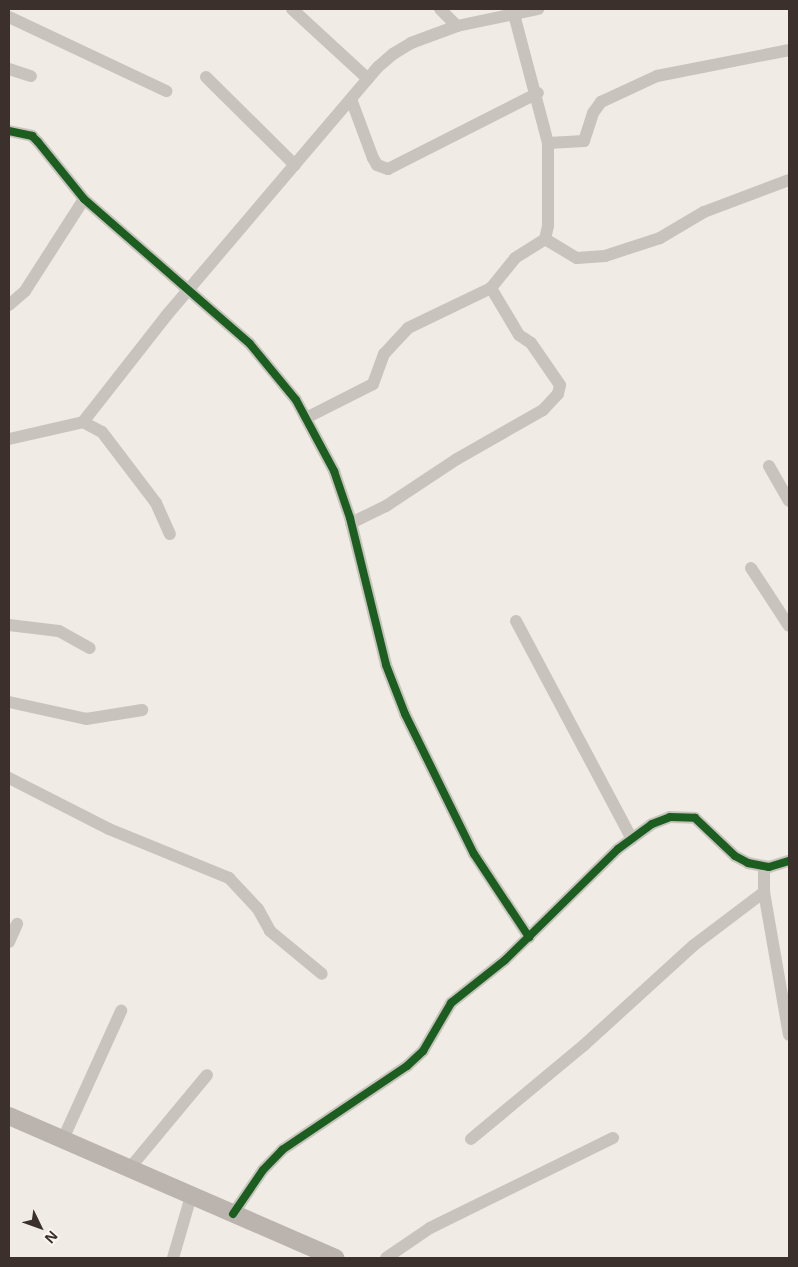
<!DOCTYPE html>
<style>
body{margin:0}
#map{position:relative;width:798px;height:1267px;overflow:hidden;background:#f0ebe5;font-family:"Noto Sans",sans-serif}
div>[style]{position:absolute}
.street>*{height:12px;margin:-6px;padding:0 6px;transform-origin:6px;border-radius:6px;background:#c9c3be}
.secondary>*{height:18px;margin:-9px;padding:0 9px;transform-origin:9px;border-radius:9px;background:#bab3ae}
.cycleway>*{height:8px;margin:-4px;padding:0 4px;transform-origin:4px;border-radius:4px;background:#1b5e20}
span{translate:-50% -50%;white-space:nowrap;text-align:center;line-height:1.15;-webkit-text-stroke:4.5px #fbf5ee;paint-order:stroke}
.frame{position:absolute;inset:0;border:10px solid #3b302b;pointer-events:none}
.north{position:absolute;left:15px;top:1202px;width:50px;height:50px;-webkit-text-stroke:4px #fbf5ee;paint-order:stroke;rotate:132deg;font-size:14px;font-weight:700;line-height:20px;text-align:center;color:#3b302b}
.north::after{content:'';display:block;margin:auto;width:18px;height:22px;background:#3b302b;clip-path:polygon(50% 0,100% 100%,50% 72%,0 100%)}
</style>
<div id="map">
<div class="street">
<i style="left:292px;top:9px;width:103px;rotate:42.6deg"></i>
<i style="left:440px;top:9px;width:24px;rotate:45deg"></i>
<i style="left:9px;top:17px;width:174px;rotate:25.2deg"></i>
<i style="left:9px;top:69px;width:23px;rotate:18deg"></i>
<i style="left:206px;top:77px;width:125px;rotate:44.7deg"></i>
<i style="left:351px;top:99px;width:63px;rotate:69.6deg"></i>
<i style="left:373px;top:158px;width:8px;rotate:60deg"></i>
<i style="left:377px;top:165px;width:12px;rotate:20deg"></i>
<i style="left:388px;top:169px;width:168px;rotate:-26.9deg"></i>
<i style="left:9px;top:131px;width:24px;rotate:12deg"></i>
<i style="left:32px;top:136px;width:8px;rotate:45deg"></i>
<i style="left:38px;top:142px;width:73px;rotate:51.1deg"></i>
<i style="left:84px;top:199px;width:220px;rotate:41.1deg"></i>
<i style="left:250px;top:344px;width:72px;rotate:50.6deg"></i>
<i style="left:296px;top:400px;width:81px;rotate:61.8deg"></i>
<i style="left:334px;top:471px;width:50px;rotate:71.2deg"></i>
<i style="left:350px;top:518px;width:151px;rotate:76.2deg"></i>
<i style="left:386px;top:665px;width:53px;rotate:68.8deg"></i>
<i style="left:405px;top:714px;width:156px;rotate:63.8deg"></i>
<i style="left:474px;top:854px;width:100px;rotate:56.5deg"></i>
<i style="left:548px;top:143px;width:36px;rotate:-3deg"></i>
<i style="left:584px;top:141px;width:29px;rotate:-72deg"></i>
<i style="left:593px;top:113px;width:14px;rotate:-54deg"></i>
<i style="left:601px;top:102px;width:62px;rotate:-24.9deg"></i>
<i style="left:657px;top:76px;width:135px;rotate:-11.1deg"></i>
<i style="left:545px;top:239px;width:37px;rotate:31deg"></i>
<i style="left:577px;top:258px;width:28px;rotate:-4deg"></i>
<i style="left:605px;top:256px;width:58px;rotate:-18.1deg"></i>
<i style="left:660px;top:238px;width:51px;rotate:-30.6deg"></i>
<i style="left:704px;top:212px;width:91px;rotate:-20.6deg"></i>
<i style="left:9px;top:305px;width:21px;rotate:-41deg"></i>
<i style="left:25px;top:291px;width:109px;rotate:-57.3deg"></i>
<i style="left:306px;top:418px;width:75px;rotate:-26.9deg"></i>
<i style="left:373px;top:384px;width:32px;rotate:-70deg"></i>
<i style="left:384px;top:354px;width:35px;rotate:-47deg"></i>
<i style="left:408px;top:328px;width:92px;rotate:-25.7deg"></i>
<i style="left:491px;top:288px;width:38px;rotate:-51deg"></i>
<i style="left:515px;top:258px;width:36px;rotate:-32deg"></i>
<i style="left:545px;top:239px;width:13px;rotate:-77deg"></i>
<i style="left:548px;top:226px;width:83px;rotate:-90deg"></i>
<i style="left:548px;top:143px;width:133px;rotate:-104.8deg"></i>
<i style="left:83px;top:422px;width:21px;rotate:28deg"></i>
<i style="left:102px;top:432px;width:89px;rotate:52.7deg"></i>
<i style="left:156px;top:503px;width:34px;rotate:66deg"></i>
<i style="left:9px;top:439px;width:76px;rotate:-12.9deg"></i>
<i style="left:83px;top:422px;width:135px;rotate:-51.9deg"></i>
<i style="left:166px;top:316px;width:327px;rotate:-49.6deg"></i>
<i style="left:378px;top:67px;width:20px;rotate:-41deg"></i>
<i style="left:393px;top:54px;width:21px;rotate:-31deg"></i>
<i style="left:411px;top:43px;width:49px;rotate:-20.3deg"></i>
<i style="left:457px;top:26px;width:83px;rotate:-11.9deg"></i>
<i style="left:769px;top:466px;width:40px;rotate:60.3deg"></i>
<i style="left:351px;top:523px;width:39px;rotate:-26deg"></i>
<i style="left:386px;top:506px;width:85px;rotate:-33.5deg"></i>
<i style="left:457px;top:459px;width:99px;rotate:-29.7deg"></i>
<i style="left:543px;top:410px;width:22px;rotate:-47deg"></i>
<i style="left:558px;top:394px;width:9px;rotate:-77deg"></i>
<i style="left:560px;top:385px;width:51px;rotate:-124.6deg"></i>
<i style="left:531px;top:343px;width:14px;rotate:-146deg"></i>
<i style="left:519px;top:335px;width:55px;rotate:-120.8deg"></i>
<i style="left:751px;top:568px;width:69px;rotate:56.8deg"></i>
<i style="left:516px;top:621px;width:247px;rotate:62deg"></i>
<i style="left:9px;top:625px;width:50px;rotate:6.8deg"></i>
<i style="left:59px;top:631px;width:35px;rotate:29deg"></i>
<i style="left:9px;top:702px;width:79px;rotate:12.4deg"></i>
<i style="left:86px;top:719px;width:57px;rotate:-9.1deg"></i>
<i style="left:9px;top:778px;width:112px;rotate:27deg"></i>
<i style="left:109px;top:829px;width:130px;rotate:22.2deg"></i>
<i style="left:229px;top:878px;width:42px;rotate:46.9deg"></i>
<i style="left:258px;top:909px;width:25px;rotate:61deg"></i>
<i style="left:270px;top:931px;width:67px;rotate:39.6deg"></i>
<i style="left:764px;top:867px;width:25px;rotate:90deg"></i>
<i style="left:764px;top:892px;width:145px;rotate:80.1deg"></i>
<i style="left:9px;top:942px;width:20px;rotate:-66deg"></i>
<i style="left:63px;top:1139px;width:141px;rotate:-65.6deg"></i>
<i style="left:471px;top:1139px;width:146px;rotate:-39.7deg"></i>
<i style="left:583px;top:1046px;width:150px;rotate:-42.3deg"></i>
<i style="left:694px;top:945px;width:88px;rotate:-37.1deg"></i>
<i style="left:129px;top:1169px;width:122px;rotate:-50.3deg"></i>
<i style="left:233px;top:1214px;width:53px;rotate:-55.7deg"></i>
<i style="left:263px;top:1170px;width:28px;rotate:-46deg"></i>
<i style="left:282px;top:1150px;width:151px;rotate:-33.9deg"></i>
<i style="left:407px;top:1066px;width:22px;rotate:-43deg"></i>
<i style="left:423px;top:1051px;width:56px;rotate:-59.7deg"></i>
<i style="left:451px;top:1003px;width:69px;rotate:-38.5deg"></i>
<i style="left:505px;top:960px;width:158px;rotate:-44.5deg"></i>
<i style="left:618px;top:849px;width:42px;rotate:-36.3deg"></i>
<i style="left:652px;top:824px;width:19px;rotate:-21deg"></i>
<i style="left:670px;top:817px;width:25px;rotate:2deg"></i>
<i style="left:695px;top:818px;width:55px;rotate:43.5deg"></i>
<i style="left:735px;top:856px;width:15px;rotate:28deg"></i>
<i style="left:748px;top:863px;width:21px;rotate:11deg"></i>
<i style="left:769px;top:867px;width:21px;rotate:-17deg"></i>
<i style="left:173px;top:1258px;width:65px;rotate:-73.8deg"></i>
<i style="left:386px;top:1258px;width:53px;rotate:-34.3deg"></i>
<i style="left:430px;top:1228px;width:204px;rotate:-26.2deg"></i>
</div>
<div class="secondary">
<i style="left:9px;top:1116px;width:356px;rotate:23.5deg"></i>
</div>
<div class="cycleway">
<i style="left:9px;top:131px;width:24px;rotate:12deg"></i>
<i style="left:32px;top:136px;width:8px;rotate:45deg"></i>
<i style="left:38px;top:142px;width:73px;rotate:51.1deg"></i>
<i style="left:84px;top:199px;width:220px;rotate:41.1deg"></i>
<i style="left:250px;top:344px;width:72px;rotate:50.6deg"></i>
<i style="left:296px;top:400px;width:81px;rotate:61.8deg"></i>
<i style="left:334px;top:471px;width:50px;rotate:71.2deg"></i>
<i style="left:350px;top:518px;width:151px;rotate:76.2deg"></i>
<i style="left:386px;top:665px;width:53px;rotate:68.8deg"></i>
<i style="left:405px;top:714px;width:156px;rotate:63.8deg"></i>
<i style="left:474px;top:854px;width:100px;rotate:56.5deg"></i>
<i style="left:233px;top:1214px;width:53px;rotate:-55.7deg"></i>
<i style="left:263px;top:1170px;width:28px;rotate:-46deg"></i>
<i style="left:282px;top:1150px;width:151px;rotate:-33.9deg"></i>
<i style="left:407px;top:1066px;width:22px;rotate:-43deg"></i>
<i style="left:423px;top:1051px;width:56px;rotate:-59.7deg"></i>
<i style="left:451px;top:1003px;width:69px;rotate:-38.5deg"></i>
<i style="left:505px;top:960px;width:158px;rotate:-44.5deg"></i>
<i style="left:618px;top:849px;width:42px;rotate:-36.3deg"></i>
<i style="left:652px;top:824px;width:19px;rotate:-21deg"></i>
<i style="left:670px;top:817px;width:25px;rotate:2deg"></i>
<i style="left:695px;top:818px;width:55px;rotate:43.5deg"></i>
<i style="left:735px;top:856px;width:15px;rotate:28deg"></i>
<i style="left:748px;top:863px;width:21px;rotate:11deg"></i>
<i style="left:769px;top:867px;width:21px;rotate:-17deg"></i>
</div>
<div class="frame"></div>
<div class="north">N</div>
</div>
